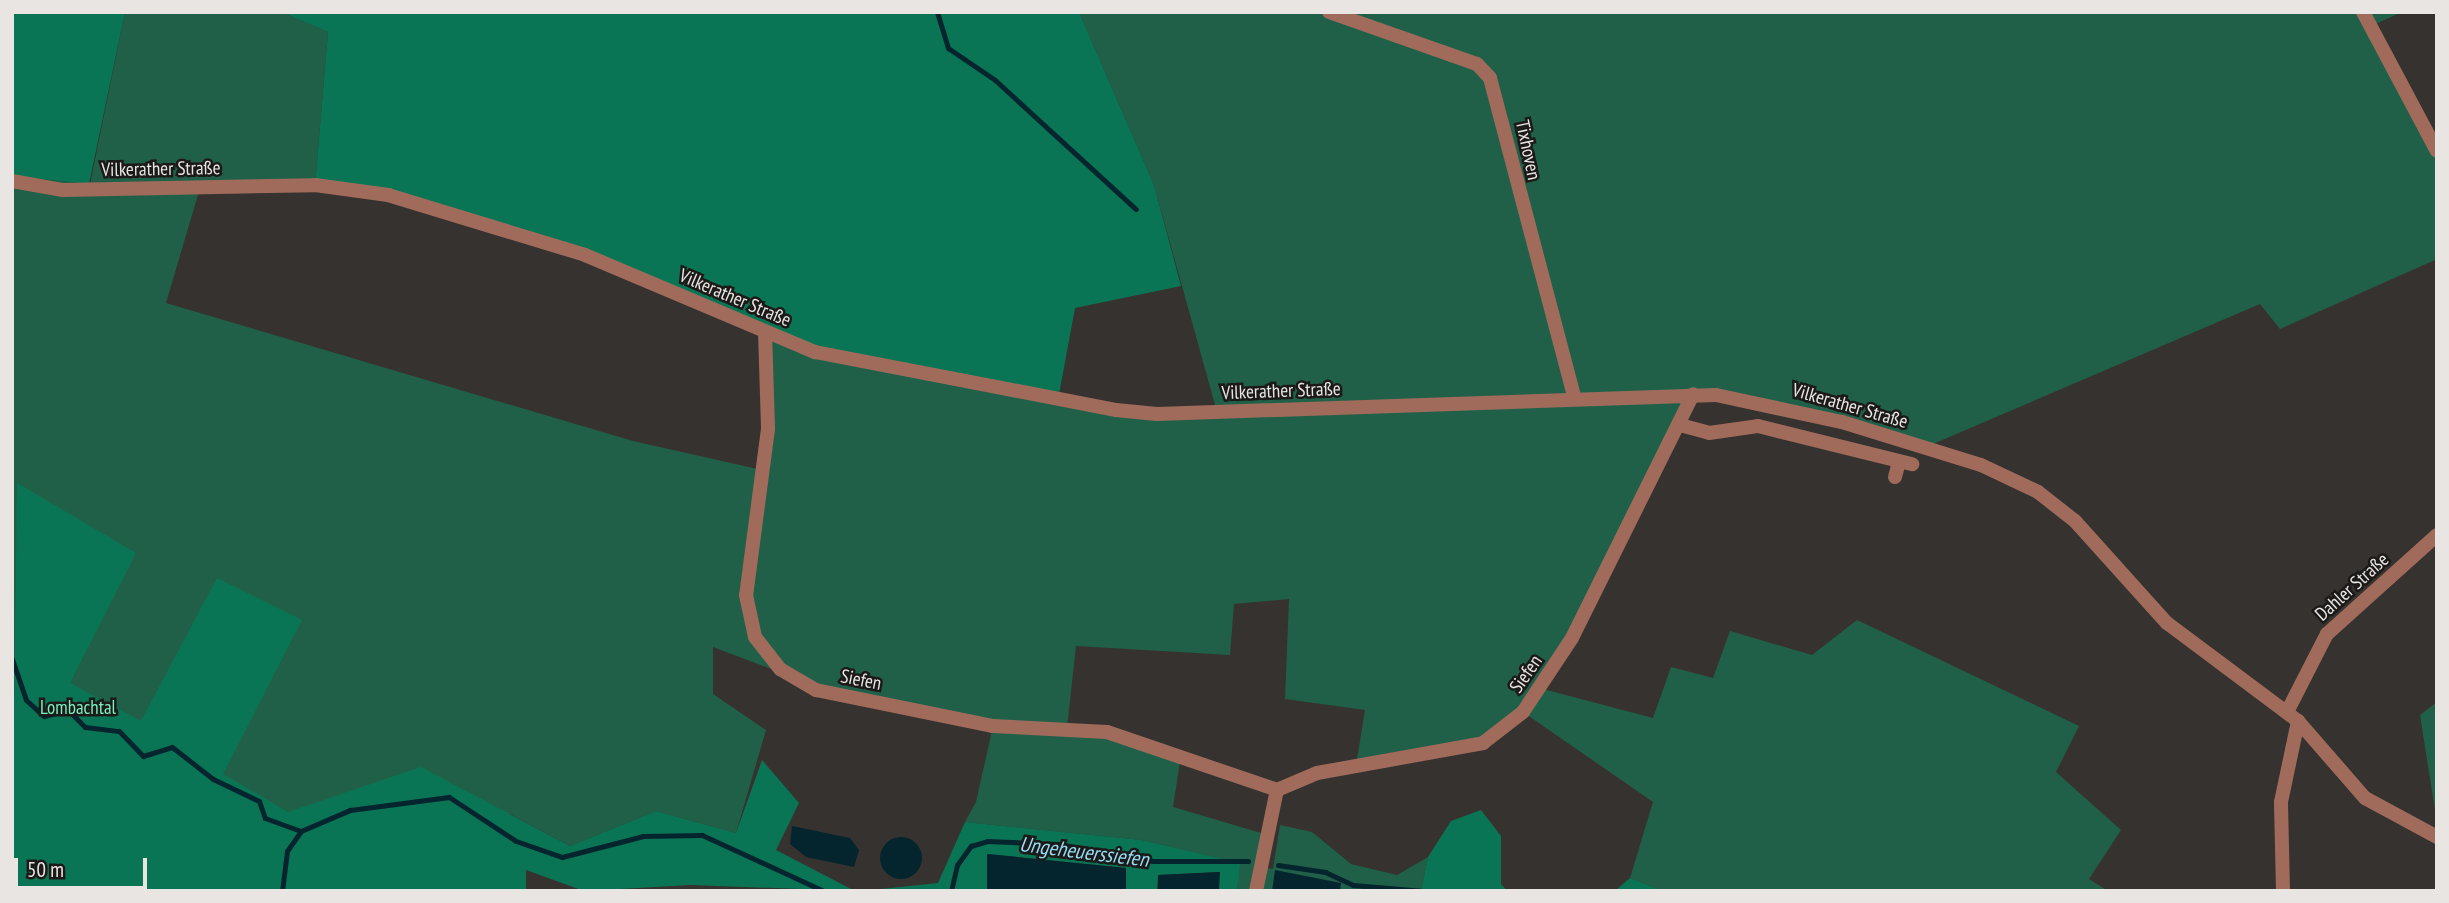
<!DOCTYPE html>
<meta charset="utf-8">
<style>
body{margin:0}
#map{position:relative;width:2449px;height:903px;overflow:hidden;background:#36322f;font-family:"PT Sans Narrow",sans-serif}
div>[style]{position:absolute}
.green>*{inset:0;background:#216048}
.forest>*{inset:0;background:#0a7554}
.water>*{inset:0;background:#04252e}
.round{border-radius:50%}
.stream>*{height:5px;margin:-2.5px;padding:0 2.5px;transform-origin:2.5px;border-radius:2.5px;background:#04252e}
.minor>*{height:14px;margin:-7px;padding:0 7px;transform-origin:7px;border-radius:7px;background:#a16b5c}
.tertiary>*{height:14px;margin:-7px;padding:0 7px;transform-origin:7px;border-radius:7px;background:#a16b5c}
span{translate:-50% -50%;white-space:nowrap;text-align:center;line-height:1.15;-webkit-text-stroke:5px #1c1a19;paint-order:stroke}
.street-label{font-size:19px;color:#e8e5e3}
.park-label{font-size:19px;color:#77f2c0}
.water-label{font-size:21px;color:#94ddf5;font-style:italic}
.frame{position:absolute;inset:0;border:14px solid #e8e5e3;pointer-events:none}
.scale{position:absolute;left:14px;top:858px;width:133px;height:32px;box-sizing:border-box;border:4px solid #e8e5e3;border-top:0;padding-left:9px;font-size:21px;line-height:24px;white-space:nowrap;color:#e8e5e3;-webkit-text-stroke:5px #1c1a19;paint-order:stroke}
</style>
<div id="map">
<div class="green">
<i style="clip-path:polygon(125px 12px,281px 12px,328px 32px,315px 185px,200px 188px,166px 303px,633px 441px,762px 470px,765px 332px,1058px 400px,1217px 412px,1154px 185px,1079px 12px,2402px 12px,2369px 27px,2437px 151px,2437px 259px,2280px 329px,2260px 304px,1926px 447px,1693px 394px,1543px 689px,1653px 718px,1671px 667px,1713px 678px,1730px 631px,1812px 655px,1857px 620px,2079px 726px,2056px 772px,2121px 830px,2089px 879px,2108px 891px,1663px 891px,1630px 878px,1653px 802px,1523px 712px,1498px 733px,1356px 766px,1365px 710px,1285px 699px,1289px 599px,1234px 604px,1230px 655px,1076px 646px,1067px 728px,1181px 755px,1173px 807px,1268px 835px,1262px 867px,1273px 869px,1280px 825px,1312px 832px,1351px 864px,1397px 875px,1428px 857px,1421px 891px,1237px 891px,1239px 863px,1142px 840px,965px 822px,976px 802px,993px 726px,846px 697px,713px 647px,713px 694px,766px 730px,736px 833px,656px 811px,570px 846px,510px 814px,391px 835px,12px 759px,12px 176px,90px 184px)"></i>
<i style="clip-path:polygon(2437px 702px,2437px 823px,2420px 715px)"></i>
</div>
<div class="forest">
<i style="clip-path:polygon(12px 12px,125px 12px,89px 184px,12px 176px)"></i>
<i style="clip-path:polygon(281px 12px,1079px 12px,1154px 185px,1181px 286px,1075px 308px,1058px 400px,852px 363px,585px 255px,446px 211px,315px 185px,328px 32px)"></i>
<i style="clip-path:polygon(17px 483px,136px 553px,70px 683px,141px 721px,217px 578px,302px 620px,223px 774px,288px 812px,421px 767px,570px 846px,656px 811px,736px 833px,762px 760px,799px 803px,776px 850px,855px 891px,691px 885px,584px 891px,526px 870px,526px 891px,12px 891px)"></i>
<i style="clip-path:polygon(1481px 810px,1501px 836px,1501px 884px,1507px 891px,1421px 891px,1428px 857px,1451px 821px)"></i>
<i style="clip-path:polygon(965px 822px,1142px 840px,1240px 863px,1237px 891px,1219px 891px,1219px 872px,1158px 875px,1157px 891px,1126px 891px,1126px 868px,987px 854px,987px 891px,862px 891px,938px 883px)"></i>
<i style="clip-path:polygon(1630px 878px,1663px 891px,1615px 891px)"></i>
</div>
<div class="water">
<i style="clip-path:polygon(792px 826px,850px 838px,859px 850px,854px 867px,806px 857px,790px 844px)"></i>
<i class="round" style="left:880px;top:837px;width:42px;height:42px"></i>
<i style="clip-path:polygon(987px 854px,1126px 868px,1126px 891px,987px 891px)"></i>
<i style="clip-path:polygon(1275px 870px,1341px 883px,1340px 891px,1272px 891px)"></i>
<i style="clip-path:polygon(1220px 872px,1219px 891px,1158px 891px,1158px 875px)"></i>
</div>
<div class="stream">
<i style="left:937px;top:12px;width:38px;rotate:73deg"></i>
<i style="left:948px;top:48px;width:57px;rotate:34.2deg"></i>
<i style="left:995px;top:80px;width:191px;rotate:42.5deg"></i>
<i style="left:12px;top:659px;width:43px;rotate:71.1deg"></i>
<i style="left:26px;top:700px;width:24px;rotate:42deg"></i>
<i style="left:44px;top:716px;width:25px;rotate:-14deg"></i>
<i style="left:68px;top:710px;width:24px;rotate:45deg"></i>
<i style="left:85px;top:727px;width:34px;rotate:7deg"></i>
<i style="left:119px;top:731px;width:35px;rotate:46deg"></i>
<i style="left:143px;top:756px;width:30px;rotate:-17deg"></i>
<i style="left:172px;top:747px;width:52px;rotate:38deg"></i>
<i style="left:213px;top:779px;width:51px;rotate:25.6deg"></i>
<i style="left:259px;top:801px;width:18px;rotate:71deg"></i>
<i style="left:265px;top:818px;width:38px;rotate:20deg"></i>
<i style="left:301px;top:831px;width:24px;rotate:125deg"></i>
<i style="left:287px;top:851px;width:40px;rotate:97.1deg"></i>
<i style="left:301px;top:831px;width:53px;rotate:-23.2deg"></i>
<i style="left:350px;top:810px;width:100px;rotate:-7.5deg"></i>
<i style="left:449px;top:797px;width:80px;rotate:33.3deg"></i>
<i style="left:516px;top:841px;width:49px;rotate:19.2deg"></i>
<i style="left:562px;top:857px;width:84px;rotate:-14.5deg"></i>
<i style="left:643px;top:836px;width:59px;rotate:-1deg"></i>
<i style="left:702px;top:835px;width:134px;rotate:24.7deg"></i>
<i style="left:1278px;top:865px;width:48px;rotate:8.5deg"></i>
<i style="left:1325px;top:872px;width:31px;rotate:25deg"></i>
<i style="left:1353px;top:885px;width:71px;rotate:4.8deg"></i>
<i style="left:951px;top:891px;width:27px;rotate:-77deg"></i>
<i style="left:957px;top:865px;width:24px;rotate:-54deg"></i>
<i style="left:971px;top:846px;width:17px;rotate:-17deg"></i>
<i style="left:987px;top:841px;width:71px;rotate:2.4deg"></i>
<i style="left:1058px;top:844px;width:97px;rotate:10.1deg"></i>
<i style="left:1153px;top:861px;width:95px"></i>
</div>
<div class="minor">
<i style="left:1329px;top:12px;width:157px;rotate:19.4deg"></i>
<i style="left:1477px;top:64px;width:19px;rotate:47deg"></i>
<i style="left:1490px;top:78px;width:332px;rotate:75.2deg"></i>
<i style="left:2363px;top:12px;width:157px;rotate:62deg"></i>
<i style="left:765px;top:332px;width:97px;rotate:88.2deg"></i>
<i style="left:768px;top:429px;width:167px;rotate:97.5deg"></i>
<i style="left:746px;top:595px;width:43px;rotate:77.9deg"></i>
<i style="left:755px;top:637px;width:41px;rotate:52deg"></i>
<i style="left:780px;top:669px;width:42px;rotate:30.3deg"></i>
<i style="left:816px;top:690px;width:181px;rotate:11.5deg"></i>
<i style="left:993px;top:726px;width:114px;rotate:3deg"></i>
<i style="left:1107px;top:732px;width:180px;rotate:18.8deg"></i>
<i style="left:1277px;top:790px;width:43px;rotate:-23deg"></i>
<i style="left:1317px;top:773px;width:169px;rotate:-10.2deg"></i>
<i style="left:1483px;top:743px;width:51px;rotate:-37.8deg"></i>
<i style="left:1523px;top:712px;width:89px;rotate:-56.5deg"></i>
<i style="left:1572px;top:638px;width:272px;rotate:-63.6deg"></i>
<i style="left:1680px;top:425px;width:30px;rotate:15deg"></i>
<i style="left:1709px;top:433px;width:49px;rotate:-8.1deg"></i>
<i style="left:1758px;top:426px;width:159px;rotate:13.9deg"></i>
<i style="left:1895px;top:477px;width:16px;rotate:-75deg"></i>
<i style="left:2287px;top:712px;width:88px;rotate:-62.9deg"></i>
<i style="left:2327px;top:634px;width:148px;rotate:-42deg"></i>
<i style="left:1256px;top:891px;width:103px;rotate:-78.3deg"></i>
<i style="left:2283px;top:891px;width:89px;rotate:-91.3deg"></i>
<i style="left:2281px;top:802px;width:83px;rotate:-78.1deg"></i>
</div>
<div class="tertiary">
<i style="left:12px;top:181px;width:52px;rotate:10deg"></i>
<i style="left:63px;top:190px;width:252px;rotate:-1.1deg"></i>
<i style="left:315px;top:185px;width:74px;rotate:7.8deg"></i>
<i style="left:388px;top:195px;width:206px;rotate:16.9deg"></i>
<i style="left:585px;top:255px;width:250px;rotate:22.9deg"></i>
<i style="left:815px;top:352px;width:307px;rotate:10.9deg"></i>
<i style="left:1116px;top:410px;width:41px;rotate:5.6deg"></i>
<i style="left:1157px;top:414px;width:559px;rotate:-1.95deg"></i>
<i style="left:1716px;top:395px;width:129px;rotate:12.1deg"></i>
<i style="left:1842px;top:422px;width:145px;rotate:17.2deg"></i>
<i style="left:1981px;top:465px;width:63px;rotate:25.3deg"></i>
<i style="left:2038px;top:492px;width:47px;rotate:38.1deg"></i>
<i style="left:2075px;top:521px;width:137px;rotate:48deg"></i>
<i style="left:2167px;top:623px;width:164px;rotate:36.8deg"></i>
<i style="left:2298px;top:721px;width:102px;rotate:49deg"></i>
<i style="left:2365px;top:798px;width:82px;rotate:28.4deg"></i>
</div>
<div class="street-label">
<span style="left:1528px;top:150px;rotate:78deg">Tixhoven</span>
<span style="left:161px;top:169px;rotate:-1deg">Vilkerather Straße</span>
<span style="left:735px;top:298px;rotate:23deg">Vilkerather Straße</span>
<span style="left:1281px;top:391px;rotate:-2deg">Vilkerather Straße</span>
<span style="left:1850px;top:406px;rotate:16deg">Vilkerather Straße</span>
<span style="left:2352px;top:587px;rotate:-42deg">Dahler Straße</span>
<span style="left:1526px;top:674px;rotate:-55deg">Siefen</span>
<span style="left:861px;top:680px;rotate:11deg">Siefen</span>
</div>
<div class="park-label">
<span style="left:78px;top:708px">Lombachtal</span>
</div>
<div class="water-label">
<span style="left:1084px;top:852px;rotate:7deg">Ungeheuerssiefen</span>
</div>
<div class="frame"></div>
<div class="scale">50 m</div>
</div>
